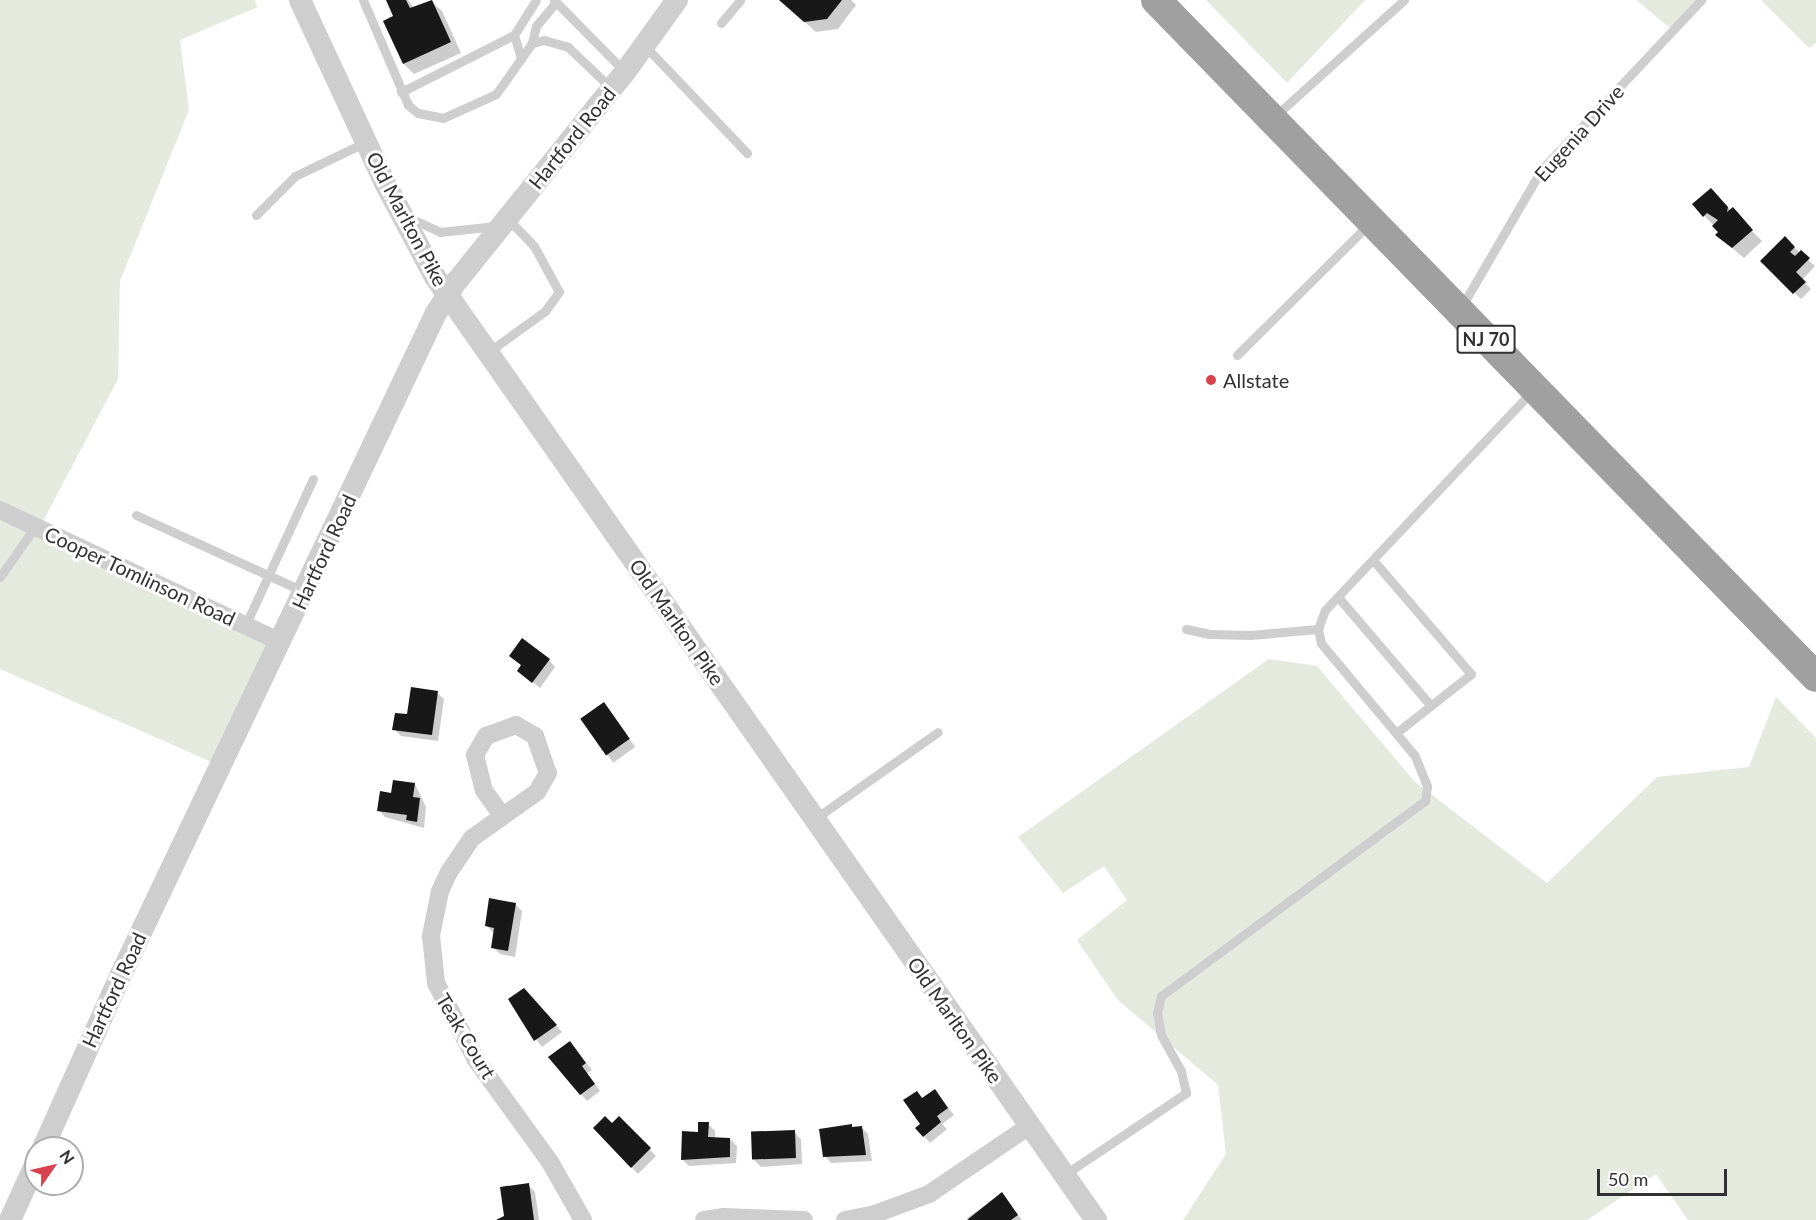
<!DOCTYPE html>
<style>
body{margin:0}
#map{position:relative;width:1816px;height:1220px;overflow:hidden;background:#fff;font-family:Lato,sans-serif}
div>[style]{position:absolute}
.green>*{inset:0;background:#e4eade}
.shadow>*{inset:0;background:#0003;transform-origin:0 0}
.building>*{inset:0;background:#181818;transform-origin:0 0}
.service>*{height:9px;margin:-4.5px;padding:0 4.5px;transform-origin:4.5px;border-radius:4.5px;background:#cecece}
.minor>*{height:18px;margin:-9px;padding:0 9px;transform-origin:9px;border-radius:9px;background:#cecece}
.tertiary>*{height:22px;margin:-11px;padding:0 11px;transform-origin:11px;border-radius:11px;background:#cecece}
.trunk>*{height:30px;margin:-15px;padding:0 15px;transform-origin:15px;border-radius:15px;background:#a0a0a0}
.dots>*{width:16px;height:16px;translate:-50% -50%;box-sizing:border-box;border:3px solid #fff;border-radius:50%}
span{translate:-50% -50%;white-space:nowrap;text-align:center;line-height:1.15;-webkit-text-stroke:6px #fff;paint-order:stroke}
.shield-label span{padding:2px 4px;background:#fff;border:2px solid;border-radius:4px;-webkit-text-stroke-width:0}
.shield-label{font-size:18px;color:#313131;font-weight:700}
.street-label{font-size:20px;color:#313131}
.poi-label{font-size:20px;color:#313131}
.left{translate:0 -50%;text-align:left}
.north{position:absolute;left:24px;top:1136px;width:60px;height:60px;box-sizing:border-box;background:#fff;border:2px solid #adadad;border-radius:50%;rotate:56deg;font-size:16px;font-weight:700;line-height:24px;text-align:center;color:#313131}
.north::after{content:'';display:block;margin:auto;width:21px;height:27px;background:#d8434f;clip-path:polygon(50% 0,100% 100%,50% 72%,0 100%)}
.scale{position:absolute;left:1597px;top:1169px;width:130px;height:27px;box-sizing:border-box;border:3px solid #313131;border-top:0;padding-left:8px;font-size:18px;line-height:21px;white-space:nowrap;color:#313131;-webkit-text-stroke:4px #fff;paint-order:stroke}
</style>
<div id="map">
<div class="green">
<i style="clip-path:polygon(0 0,254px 0,258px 7px,180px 40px,189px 110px,120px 281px,118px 379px,41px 525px,271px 647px,214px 763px,0 669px)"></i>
<i style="clip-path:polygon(1206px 0,1365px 0,1287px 83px)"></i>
<i style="clip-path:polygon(1636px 0,1708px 0,1675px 32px)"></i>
<i style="clip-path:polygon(1761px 0,1816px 0,1816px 43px,1809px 48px)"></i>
<i style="clip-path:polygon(1269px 659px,1317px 666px,1415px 782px,1547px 883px,1657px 777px,1749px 767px,1776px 697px,1816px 738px,1816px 1220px,1688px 1220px,1656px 1174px,1587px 1220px,1183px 1220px,1226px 1154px,1218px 1085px,1117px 999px,1077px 940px,1127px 900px,1104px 866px,1063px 893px,1018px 837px)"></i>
</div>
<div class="shadow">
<i style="clip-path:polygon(391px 0,408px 0,414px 8px,431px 1px,442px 11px,461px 53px,414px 74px,404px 64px)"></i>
<i style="clip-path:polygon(780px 0,851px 0,856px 5px,838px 29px,816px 32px)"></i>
<i style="clip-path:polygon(1721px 200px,1762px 241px,1744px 258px,1717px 235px,1720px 232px,1694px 205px)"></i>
<i style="clip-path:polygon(1785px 239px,1815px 266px,1802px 280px,1811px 289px,1801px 299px,1762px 261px)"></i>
<i style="clip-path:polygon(511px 656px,549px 660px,555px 667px,540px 688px,526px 677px,522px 666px)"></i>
<i style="clip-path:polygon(437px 693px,444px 699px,438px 741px,401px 736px,394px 729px)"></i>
<i style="left:604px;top:704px;width:53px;height:27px;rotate:54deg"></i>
<i style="clip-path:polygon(415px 784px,426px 807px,424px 828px,385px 817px,379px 810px,392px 795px)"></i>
<i style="clip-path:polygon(515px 904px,522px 911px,515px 957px,500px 954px,493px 947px,493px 933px,487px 926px)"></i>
<i style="clip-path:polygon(530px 997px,562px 1032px,542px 1047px,520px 1019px)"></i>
<i style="clip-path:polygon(570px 1043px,592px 1070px,587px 1073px,600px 1091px,587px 1101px,581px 1094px)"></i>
<i style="clip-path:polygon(935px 1091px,954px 1115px,942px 1124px,947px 1129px,930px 1143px,924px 1136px,917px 1092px,923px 1099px)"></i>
<i style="clip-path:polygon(619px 1118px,656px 1156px,638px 1174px,595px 1128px,612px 1125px)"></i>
<i style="clip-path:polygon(708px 1124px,715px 1131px,715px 1139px,730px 1139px,737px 1146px,736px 1163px,689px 1166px,682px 1159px)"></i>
<i style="clip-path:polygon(861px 1127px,868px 1134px,872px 1161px,831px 1163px,825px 1156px)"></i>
<i style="clip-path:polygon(794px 1132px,801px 1139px,802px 1164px,761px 1167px,754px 1160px)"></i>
<i style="clip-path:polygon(528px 1185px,535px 1192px,539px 1220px,497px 1220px,506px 1217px)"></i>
<i style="clip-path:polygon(1001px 1194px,1022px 1220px,969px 1220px,967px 1218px)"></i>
</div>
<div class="building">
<i style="clip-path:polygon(386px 0,406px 0,410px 8px,432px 0,451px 42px,403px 64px,383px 21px,393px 16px)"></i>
<i style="clip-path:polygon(779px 0,842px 0,827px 19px,804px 22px)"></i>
<i style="clip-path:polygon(1711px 188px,1728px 207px,1727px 212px,1733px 207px,1753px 230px,1732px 248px,1715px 235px,1718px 232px,1712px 226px,1718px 220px,1707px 213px,1703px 217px,1692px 204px)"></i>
<i style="clip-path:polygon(1785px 236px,1795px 247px,1790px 252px,1795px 256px,1801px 250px,1810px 258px,1796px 272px,1806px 282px,1793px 294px,1760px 261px)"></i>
<i style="clip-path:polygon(522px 638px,550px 659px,532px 683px,517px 671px,521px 665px,509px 656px)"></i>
<i style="clip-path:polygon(411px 687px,438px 691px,432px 735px,392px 730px,395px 713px,407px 714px)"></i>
<i style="left:604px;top:702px;width:45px;height:29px;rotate:55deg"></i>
<i style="clip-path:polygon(393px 780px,415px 783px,413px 797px,420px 798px,417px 822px,406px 820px,407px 815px,377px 811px,380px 791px,391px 793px)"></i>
<i style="clip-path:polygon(489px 898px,516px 903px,508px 951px,491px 948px,494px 928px,485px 926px)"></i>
<i style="clip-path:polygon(524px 988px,557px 1025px,534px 1041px,508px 999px)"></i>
<i style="clip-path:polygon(570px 1041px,586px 1063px,582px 1066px,595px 1084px,580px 1095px,548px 1057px)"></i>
<i style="clip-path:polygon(935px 1089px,948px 1108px,937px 1116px,941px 1122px,923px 1137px,915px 1128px,920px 1124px,903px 1100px,917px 1091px,922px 1098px)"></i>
<i style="clip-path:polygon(605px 1116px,612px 1123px,619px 1116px,651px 1148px,631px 1168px,593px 1128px)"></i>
<i style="clip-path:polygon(698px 1122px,709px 1122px,708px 1137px,730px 1138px,730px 1157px,681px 1160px,682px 1131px,698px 1132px)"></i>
<i style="clip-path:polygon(852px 1124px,852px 1127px,862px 1126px,866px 1155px,823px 1157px,819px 1129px)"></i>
<i style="left:795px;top:1130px;width:28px;height:44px;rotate:88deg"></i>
<i style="clip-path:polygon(529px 1183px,534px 1220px,496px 1220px,504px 1216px,500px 1187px)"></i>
<i style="clip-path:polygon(1002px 1192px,1018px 1215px,1011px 1220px,967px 1220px)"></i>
</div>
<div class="service">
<i style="left:363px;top:0;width:114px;rotate:66.8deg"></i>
<i style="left:408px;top:105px;width:13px;rotate:39deg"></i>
<i style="left:418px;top:113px;width:25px;rotate:11deg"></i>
<i style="left:443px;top:118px;width:58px;rotate:-24.4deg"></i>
<i style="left:496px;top:94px;width:62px;rotate:-54.8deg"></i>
<i style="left:532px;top:43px;width:17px;rotate:-77deg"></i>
<i style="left:536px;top:26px;width:31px;rotate:-50deg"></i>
<i style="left:554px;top:0;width:101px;rotate:45.4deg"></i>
<i style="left:721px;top:23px;width:30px;rotate:-50deg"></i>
<i style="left:514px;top:35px;width:24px;rotate:73deg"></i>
<i style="left:532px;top:43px;width:12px;rotate:-14deg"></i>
<i style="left:544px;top:40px;width:25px;rotate:16deg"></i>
<i style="left:568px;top:47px;width:59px;rotate:43.6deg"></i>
<i style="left:645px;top:46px;width:148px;rotate:46.4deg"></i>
<i style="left:401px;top:92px;width:127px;rotate:-26.8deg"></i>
<i style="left:514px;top:35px;width:41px;rotate:-57.8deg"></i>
<i style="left:1274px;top:117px;width:175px;rotate:-42deg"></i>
<i style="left:256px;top:215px;width:55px;rotate:-45deg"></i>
<i style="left:295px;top:176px;width:79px;rotate:-25.6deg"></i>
<i style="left:408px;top:217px;width:35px;rotate:25deg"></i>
<i style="left:440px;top:232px;width:56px;rotate:-6.1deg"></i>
<i style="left:1462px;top:306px;width:157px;rotate:-59.8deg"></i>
<i style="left:1541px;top:170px;width:233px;rotate:-46.7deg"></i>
<i style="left:487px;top:353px;width:72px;rotate:-35.9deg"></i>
<i style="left:545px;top:311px;width:24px;rotate:-54deg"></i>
<i style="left:559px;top:292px;width:52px;rotate:-118.5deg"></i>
<i style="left:534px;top:246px;width:39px;rotate:-134deg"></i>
<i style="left:1237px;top:355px;width:187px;rotate:-44.8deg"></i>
<i style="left:136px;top:515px;width:183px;rotate:24.5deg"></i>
<i style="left:1373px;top:560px;width:150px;rotate:49.3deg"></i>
<i style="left:1471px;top:674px;width:95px;rotate:141.8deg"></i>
<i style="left:0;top:577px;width:61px;rotate:-55deg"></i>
<i style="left:1338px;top:597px;width:143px;rotate:49.5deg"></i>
<i style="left:245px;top:626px;width:162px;rotate:-65.2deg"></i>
<i style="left:1186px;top:629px;width:24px;rotate:12deg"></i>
<i style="left:1209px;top:634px;width:41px;rotate:1.4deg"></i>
<i style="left:1250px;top:635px;width:68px;rotate:-5deg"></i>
<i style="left:816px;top:818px;width:149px;rotate:-35.2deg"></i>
<i style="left:1064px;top:1175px;width:147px;rotate:-33.9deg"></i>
<i style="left:1186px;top:1093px;width:23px;rotate:-103deg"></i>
<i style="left:1181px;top:1071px;width:41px;rotate:-119.1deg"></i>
<i style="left:1161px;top:1035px;width:22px;rotate:-100deg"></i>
<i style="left:1157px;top:1013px;width:17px;rotate:-77deg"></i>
<i style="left:1161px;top:996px;width:328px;rotate:-36.5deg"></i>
<i style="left:1425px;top:801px;width:15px;rotate:-82deg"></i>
<i style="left:1427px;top:786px;width:32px;rotate:-112deg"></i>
<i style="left:1415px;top:756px;width:147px;rotate:-129.8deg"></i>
<i style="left:1321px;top:643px;width:14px;rotate:-102deg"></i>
<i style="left:1318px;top:629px;width:20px;rotate:-70deg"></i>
<i style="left:1325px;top:610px;width:303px;rotate:-46.6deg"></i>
</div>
<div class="minor">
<i style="left:0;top:510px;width:310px;rotate:25.2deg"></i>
<i style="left:501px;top:814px;width:29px;rotate:-126deg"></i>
<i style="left:484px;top:791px;width:37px;rotate:-104deg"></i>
<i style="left:475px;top:755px;width:22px;rotate:-60deg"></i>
<i style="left:486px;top:736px;width:32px;rotate:-20deg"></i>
<i style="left:516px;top:725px;width:22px;rotate:30deg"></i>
<i style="left:535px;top:736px;width:39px;rotate:71deg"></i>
<i style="left:548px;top:773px;width:22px;rotate:120deg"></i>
<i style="left:537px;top:792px;width:80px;rotate:144.7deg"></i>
<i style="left:472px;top:838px;width:41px;rotate:124.1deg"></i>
<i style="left:449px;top:872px;width:21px;rotate:115deg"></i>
<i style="left:440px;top:891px;width:46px;rotate:101.3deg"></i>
<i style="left:431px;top:936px;width:47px;rotate:83.9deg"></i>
<i style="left:436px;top:983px;width:87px;rotate:62.5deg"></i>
<i style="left:476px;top:1060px;width:126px;rotate:54deg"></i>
<i style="left:550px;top:1162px;width:67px;rotate:60.4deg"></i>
<i style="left:704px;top:1220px;width:19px;rotate:-9deg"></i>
<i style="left:723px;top:1217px;width:81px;rotate:2.1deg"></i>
<i style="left:845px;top:1220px;width:31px;rotate:-11deg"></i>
<i style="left:875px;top:1214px;width:58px;rotate:-20.3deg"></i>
<i style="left:929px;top:1194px;width:121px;rotate:-34.2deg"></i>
</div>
<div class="tertiary">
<i style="left:300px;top:0;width:202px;rotate:65.1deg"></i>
<i style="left:385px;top:183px;width:106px;rotate:62deg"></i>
<i style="left:435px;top:277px;width:1152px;rotate:54.97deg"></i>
<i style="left:43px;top:1148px;width:197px;rotate:-65.8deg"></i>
<i style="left:124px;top:968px;width:726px;rotate:-64.53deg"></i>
<i style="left:436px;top:313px;width:38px;rotate:-57deg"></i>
<i style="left:457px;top:281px;width:268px;rotate:-51.2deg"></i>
<i style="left:625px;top:72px;width:89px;rotate:-54.2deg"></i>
<i style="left:10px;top:1220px;width:63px;rotate:-65.5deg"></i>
</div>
<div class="trunk">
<i style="left:1156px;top:0;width:945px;rotate:45.73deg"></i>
</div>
<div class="dots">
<i style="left:1211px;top:380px;background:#d8434f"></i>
</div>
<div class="shield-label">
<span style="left:1486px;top:339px">NJ 70</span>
</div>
<div class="street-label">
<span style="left:1579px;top:133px;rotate:-48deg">Eugenia Drive</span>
<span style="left:572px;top:138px;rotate:-51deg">Hartford Road</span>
<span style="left:407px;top:219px;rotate:62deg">Old Marlton Pike</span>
<span style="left:324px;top:552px;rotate:-65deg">Hartford Road</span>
<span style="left:140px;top:576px;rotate:25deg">Cooper Tomlinson Road</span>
<span style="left:677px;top:622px;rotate:55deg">Old Marlton Pike</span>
<span style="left:114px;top:990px;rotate:-65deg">Hartford Road</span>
<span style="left:955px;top:1020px;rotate:55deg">Old Marlton Pike</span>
<span style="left:466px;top:1036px;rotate:59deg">Teak Court</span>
</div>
<div class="poi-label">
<span class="left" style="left:1223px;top:380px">Allstate</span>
</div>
<div class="north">N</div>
<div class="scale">50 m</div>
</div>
